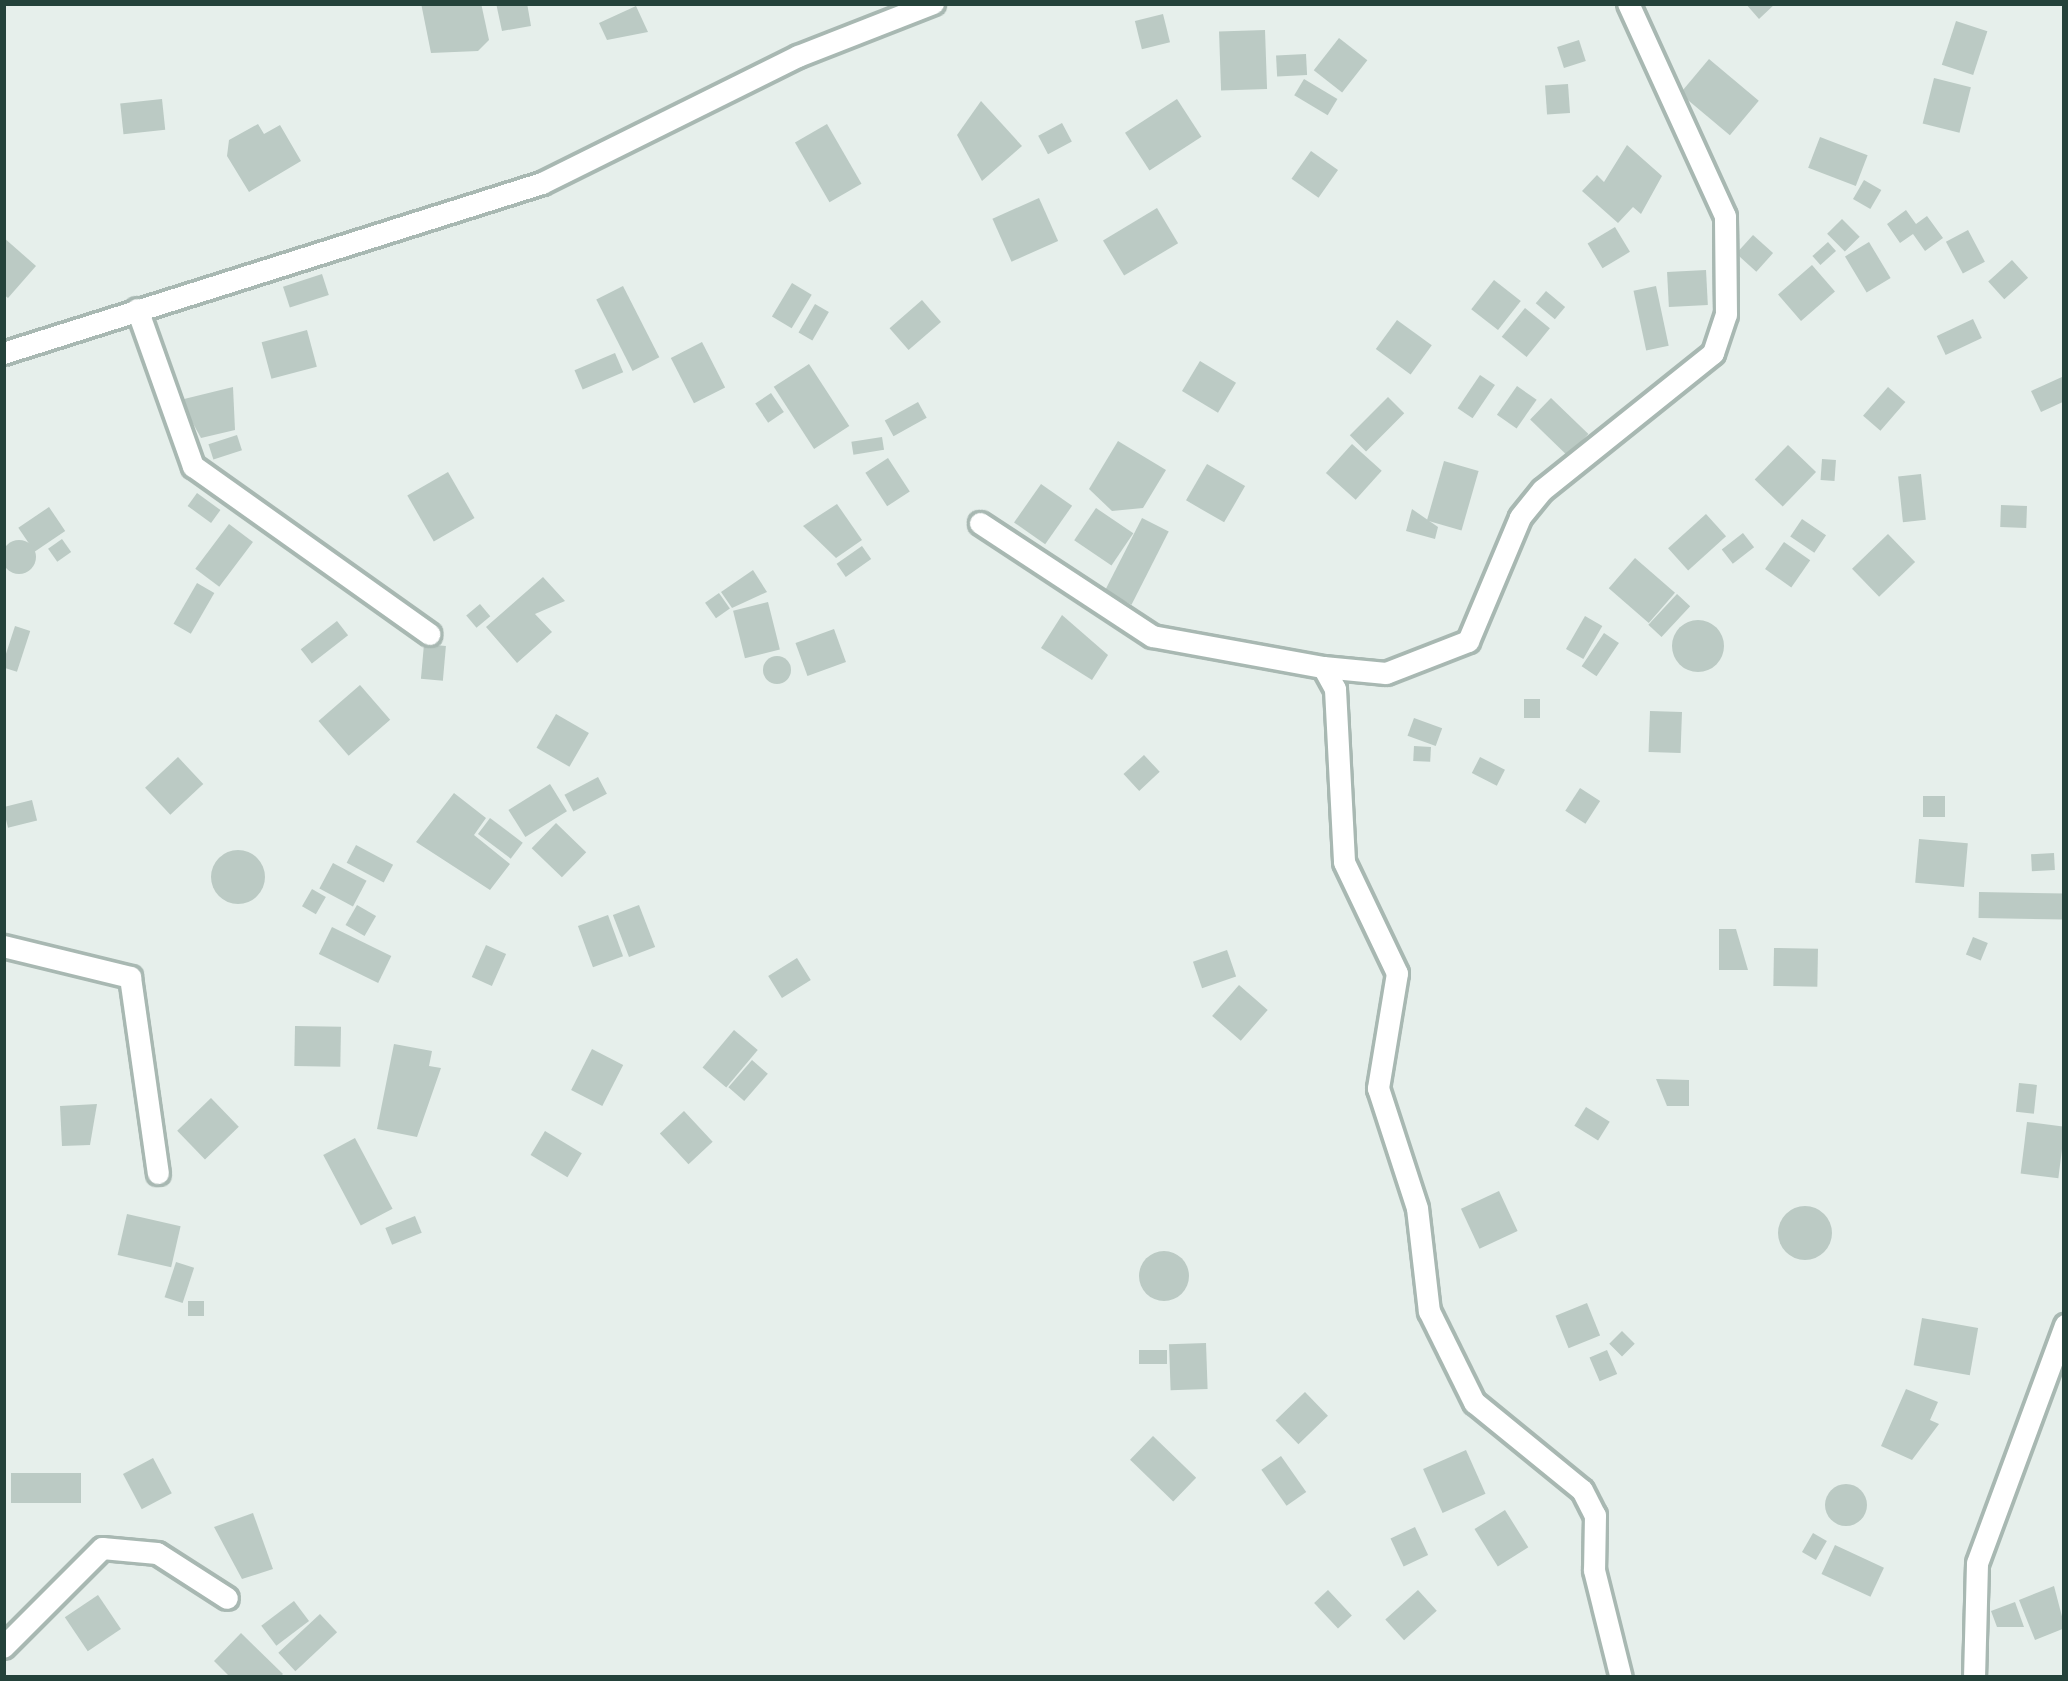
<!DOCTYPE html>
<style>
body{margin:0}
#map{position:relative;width:2068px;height:1681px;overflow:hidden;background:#e6efeb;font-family:Arial,sans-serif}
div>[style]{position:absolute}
.building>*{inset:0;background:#bbcac4;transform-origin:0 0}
.round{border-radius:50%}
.roads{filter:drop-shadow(3px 0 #a8b8b2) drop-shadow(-3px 0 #a8b8b2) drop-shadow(0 3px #a8b8b2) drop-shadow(0 -3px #a8b8b2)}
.minor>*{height:21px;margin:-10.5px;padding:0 10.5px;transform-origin:10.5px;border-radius:10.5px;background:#fff}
span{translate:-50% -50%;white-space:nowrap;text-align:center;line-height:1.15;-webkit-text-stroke:10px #f7fbf9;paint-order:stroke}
.frame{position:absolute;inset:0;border:6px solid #24423a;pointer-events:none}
</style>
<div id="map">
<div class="building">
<i style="clip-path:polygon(421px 3px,481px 3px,489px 40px,478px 51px,431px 53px)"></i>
<i style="clip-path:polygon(496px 3px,527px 3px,531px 26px,502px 31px)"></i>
<i style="clip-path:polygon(1745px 3px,1776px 3px,1759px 19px)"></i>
<i style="clip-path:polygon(636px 6px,648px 32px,607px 40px,599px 23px)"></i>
<i style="left:1163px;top:14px;width:29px;height:29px;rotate:76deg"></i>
<i style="left:1956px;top:21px;width:33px;height:46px;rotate:18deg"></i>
<i style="left:1265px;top:30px;width:59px;height:46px;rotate:88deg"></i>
<i style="left:1339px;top:38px;width:36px;height:41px;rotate:38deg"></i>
<i style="left:1579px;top:40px;width:22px;height:23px;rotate:72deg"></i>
<i style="left:1306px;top:54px;width:21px;height:30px;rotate:87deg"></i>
<i style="left:1709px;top:59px;width:65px;height:45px;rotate:40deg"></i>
<i style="left:1934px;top:78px;width:38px;height:47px;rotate:14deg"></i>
<i style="left:1304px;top:79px;width:39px;height:19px;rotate:31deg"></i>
<i style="left:1568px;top:84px;width:29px;height:23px;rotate:86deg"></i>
<i style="left:162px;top:99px;width:31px;height:42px;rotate:84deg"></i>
<i style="left:1177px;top:99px;width:45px;height:62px;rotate:57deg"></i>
<i style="clip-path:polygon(981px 101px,1022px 146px,982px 181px,957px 135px)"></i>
<i style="left:1062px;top:123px;width:21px;height:27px;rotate:62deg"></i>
<i style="clip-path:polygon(258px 124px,264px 134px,280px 125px,301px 161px,249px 192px,227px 156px,229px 140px)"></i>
<i style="left:827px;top:124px;width:69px;height:37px;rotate:60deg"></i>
<i style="left:1820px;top:137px;width:51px;height:33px;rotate:21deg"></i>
<i style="clip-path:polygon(1627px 145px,1662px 176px,1641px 214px,1633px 207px,1618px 223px,1582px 191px,1597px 175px,1604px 182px)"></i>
<i style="left:1311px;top:151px;width:33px;height:34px;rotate:35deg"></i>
<i style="left:1864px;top:180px;width:20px;height:22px;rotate:30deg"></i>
<i style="left:1039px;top:198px;width:47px;height:51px;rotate:66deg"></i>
<i style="left:1157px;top:208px;width:41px;height:63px;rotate:59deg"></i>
<i style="clip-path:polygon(1906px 210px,1916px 224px,1927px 216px,1943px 238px,1925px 251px,1913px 234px,1900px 243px,1887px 224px)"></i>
<i style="left:1842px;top:219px;width:25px;height:21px;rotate:45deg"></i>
<i style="left:1615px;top:227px;width:29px;height:32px;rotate:59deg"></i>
<i style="left:1968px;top:230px;width:36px;height:25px;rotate:62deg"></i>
<i style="left:1753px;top:235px;width:27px;height:25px;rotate:42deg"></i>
<i style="clip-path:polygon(3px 237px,36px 266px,8px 298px,3px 294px)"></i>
<i style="left:1828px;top:242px;width:12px;height:21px;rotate:48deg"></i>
<i style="left:1869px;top:242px;width:42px;height:28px;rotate:59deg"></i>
<i style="left:2012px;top:260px;width:24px;height:32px;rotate:48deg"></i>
<i style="left:1812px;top:265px;width:35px;height:45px;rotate:49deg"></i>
<i style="left:1706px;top:270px;width:35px;height:39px;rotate:87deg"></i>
<i style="left:322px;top:274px;width:22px;height:41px;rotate:72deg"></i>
<i style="left:1494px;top:280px;width:34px;height:37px;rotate:38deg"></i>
<i style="left:792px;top:283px;width:23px;height:39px;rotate:31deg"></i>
<i style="left:623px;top:286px;width:80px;height:30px;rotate:63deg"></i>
<i style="left:1656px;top:286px;width:61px;height:23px;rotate:78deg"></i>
<i style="left:1546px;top:291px;width:25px;height:16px;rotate:40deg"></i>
<i style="left:922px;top:300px;width:29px;height:43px;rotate:49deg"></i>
<i style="left:815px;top:304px;width:16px;height:33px;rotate:30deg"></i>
<i style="left:1525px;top:308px;width:32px;height:37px;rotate:39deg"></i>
<i style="left:1973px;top:319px;width:21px;height:40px;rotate:65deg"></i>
<i style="left:1397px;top:320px;width:43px;height:36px;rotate:36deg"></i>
<i style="left:307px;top:330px;width:38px;height:47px;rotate:75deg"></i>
<i style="left:702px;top:342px;width:51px;height:35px;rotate:63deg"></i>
<i style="left:615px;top:353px;width:21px;height:44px;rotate:67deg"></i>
<i style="left:1200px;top:361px;width:42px;height:35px;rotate:31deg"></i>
<i style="left:809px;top:364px;width:74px;height:42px;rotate:57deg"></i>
<i style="left:1480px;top:375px;width:18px;height:40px;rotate:34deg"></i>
<i style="clip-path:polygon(2062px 377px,2065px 401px,2041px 412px,2031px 391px)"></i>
<i style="left:1517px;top:386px;width:24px;height:35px;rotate:35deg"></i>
<i style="clip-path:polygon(233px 387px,235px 430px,201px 438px,180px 400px)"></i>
<i style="left:1888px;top:387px;width:23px;height:38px;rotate:41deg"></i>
<i style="left:771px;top:393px;width:23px;height:19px;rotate:56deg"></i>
<i style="left:1388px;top:397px;width:23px;height:54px;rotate:45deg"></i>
<i style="left:1551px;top:398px;width:52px;height:30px;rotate:44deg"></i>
<i style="left:918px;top:402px;width:18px;height:38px;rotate:61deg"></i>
<i style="left:237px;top:435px;width:16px;height:30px;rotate:72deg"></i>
<i style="left:882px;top:437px;width:13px;height:31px;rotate:81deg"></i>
<i style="clip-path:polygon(1118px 441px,1166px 470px,1143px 508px,1112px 511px,1089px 489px)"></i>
<i style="left:1352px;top:444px;width:40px;height:39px;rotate:42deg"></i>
<i style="left:1788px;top:445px;width:39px;height:48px;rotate:44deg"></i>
<i style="left:888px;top:458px;width:40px;height:27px;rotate:57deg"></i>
<i style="left:1822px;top:459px;width:14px;height:21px;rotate:4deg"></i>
<i style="left:1444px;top:461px;width:36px;height:62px;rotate:16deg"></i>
<i style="left:1207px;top:464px;width:44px;height:42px;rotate:30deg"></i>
<i style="left:448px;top:472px;width:53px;height:47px;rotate:60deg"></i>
<i style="left:1921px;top:474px;width:46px;height:23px;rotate:84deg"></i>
<i style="left:1041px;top:484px;width:38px;height:47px;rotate:35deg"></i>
<i style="left:197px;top:493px;width:29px;height:16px;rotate:36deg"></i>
<i style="clip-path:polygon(837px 504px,862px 540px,836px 558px,803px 526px)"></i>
<i style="left:2001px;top:505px;width:26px;height:22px;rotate:2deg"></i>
<i style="left:49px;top:507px;width:29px;height:37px;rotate:56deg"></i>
<i style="left:1096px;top:508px;width:45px;height:39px;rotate:34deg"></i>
<i style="clip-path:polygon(1412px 509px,1438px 527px,1435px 539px,1406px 531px)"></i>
<i style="left:1706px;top:514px;width:30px;height:51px;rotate:48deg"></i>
<i style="left:1142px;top:518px;width:30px;height:82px;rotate:27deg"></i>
<i style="left:1802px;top:519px;width:29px;height:21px;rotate:34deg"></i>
<i style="left:229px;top:524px;width:30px;height:56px;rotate:37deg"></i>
<i style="left:1743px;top:533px;width:18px;height:27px;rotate:52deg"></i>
<i style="left:1888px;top:534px;width:39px;height:50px;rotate:46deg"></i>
<i style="left:62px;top:539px;width:16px;height:17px;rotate:55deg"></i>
<i class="round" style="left:2px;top:540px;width:34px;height:34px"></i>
<i style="left:1784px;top:542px;width:32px;height:33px;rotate:35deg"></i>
<i style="left:862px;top:546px;width:16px;height:31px;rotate:55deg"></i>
<i style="left:1635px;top:558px;width:53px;height:40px;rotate:41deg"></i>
<i style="clip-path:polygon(753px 570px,767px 592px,732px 608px,721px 592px)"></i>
<i style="clip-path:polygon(543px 577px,565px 601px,535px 614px,552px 632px,517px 663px,486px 627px)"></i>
<i style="left:197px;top:583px;width:20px;height:47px;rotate:30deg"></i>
<i style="left:719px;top:593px;width:19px;height:17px;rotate:55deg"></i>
<i style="left:1677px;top:594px;width:18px;height:42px;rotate:43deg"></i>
<i style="left:768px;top:602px;width:49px;height:36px;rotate:76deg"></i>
<i style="left:480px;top:604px;width:16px;height:18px;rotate:50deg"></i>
<i style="clip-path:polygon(1062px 615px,1108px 655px,1092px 680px,1041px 648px)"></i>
<i style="left:1585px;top:616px;width:20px;height:38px;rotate:30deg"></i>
<i class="round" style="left:1672px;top:620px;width:52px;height:52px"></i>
<i style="left:337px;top:621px;width:18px;height:46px;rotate:52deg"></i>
<i style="left:15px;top:626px;width:16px;height:43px;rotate:18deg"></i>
<i style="left:834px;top:629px;width:35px;height:41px;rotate:70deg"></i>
<i style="left:1604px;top:633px;width:18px;height:40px;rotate:34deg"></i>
<i style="left:424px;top:644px;width:22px;height:35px;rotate:5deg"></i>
<i class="round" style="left:763px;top:656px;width:28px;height:28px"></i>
<i style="left:360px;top:685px;width:46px;height:55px;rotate:49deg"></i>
<i style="left:1524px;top:699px;width:16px;height:19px"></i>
<i style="left:1650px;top:711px;width:32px;height:41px;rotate:2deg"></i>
<i style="left:556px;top:714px;width:38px;height:39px;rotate:30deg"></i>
<i style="left:1414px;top:718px;width:30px;height:19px;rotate:20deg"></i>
<i style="left:1414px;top:746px;width:17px;height:15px;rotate:3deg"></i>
<i style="left:1144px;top:755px;width:23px;height:28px;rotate:47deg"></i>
<i style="left:178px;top:757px;width:37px;height:45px;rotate:47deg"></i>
<i style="left:1480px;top:757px;width:28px;height:18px;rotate:27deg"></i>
<i style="left:598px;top:777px;width:19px;height:38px;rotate:62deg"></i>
<i style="left:550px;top:784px;width:32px;height:49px;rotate:58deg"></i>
<i style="left:1580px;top:788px;width:24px;height:27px;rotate:33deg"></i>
<i style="clip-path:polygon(454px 793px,486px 818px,474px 835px,510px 864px,490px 890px,416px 842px)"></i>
<i style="left:1923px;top:796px;width:22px;height:21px"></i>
<i style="left:32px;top:800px;width:21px;height:30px;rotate:76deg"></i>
<i style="left:490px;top:818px;width:41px;height:20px;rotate:37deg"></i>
<i style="left:556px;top:823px;width:42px;height:35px;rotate:44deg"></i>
<i style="left:1919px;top:839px;width:49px;height:44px;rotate:5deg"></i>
<i style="left:356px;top:845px;width:42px;height:20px;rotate:28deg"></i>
<i class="round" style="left:211px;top:850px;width:54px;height:54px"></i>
<i style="left:2054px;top:853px;width:17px;height:23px;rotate:87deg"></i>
<i style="left:333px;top:863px;width:38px;height:29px;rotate:28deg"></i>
<i style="left:312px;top:889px;width:16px;height:20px;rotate:30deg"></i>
<i style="left:1979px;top:892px;width:86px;height:26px;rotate:1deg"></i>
<i style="left:357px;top:905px;width:22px;height:23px;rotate:30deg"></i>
<i style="left:639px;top:905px;width:45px;height:28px;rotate:69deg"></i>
<i style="left:608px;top:915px;width:44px;height:32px;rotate:70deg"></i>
<i style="left:332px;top:927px;width:66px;height:30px;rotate:26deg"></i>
<i style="clip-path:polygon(1719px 929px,1736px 929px,1748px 970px,1719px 970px)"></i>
<i style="left:1973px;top:937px;width:16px;height:19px;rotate:22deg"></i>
<i style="left:486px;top:945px;width:22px;height:35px;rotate:24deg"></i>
<i style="left:1774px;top:948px;width:44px;height:38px;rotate:1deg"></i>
<i style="left:1227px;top:950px;width:28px;height:36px;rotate:71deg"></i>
<i style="left:797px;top:958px;width:26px;height:34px;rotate:58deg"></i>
<i style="left:1239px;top:985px;width:38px;height:41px;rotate:41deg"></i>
<i style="left:295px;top:1026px;width:46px;height:40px;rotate:1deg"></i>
<i style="left:734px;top:1030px;width:31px;height:49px;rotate:40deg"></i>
<i style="clip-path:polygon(394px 1044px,432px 1051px,429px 1066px,441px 1068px,417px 1137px,377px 1129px)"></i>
<i style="left:592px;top:1049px;width:35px;height:46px;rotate:27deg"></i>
<i style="left:752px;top:1060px;width:21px;height:36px;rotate:41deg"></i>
<i style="clip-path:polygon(1656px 1079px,1689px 1080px,1689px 1106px,1667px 1106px)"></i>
<i style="left:2019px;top:1083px;width:18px;height:29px;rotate:6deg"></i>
<i style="left:211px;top:1098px;width:40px;height:47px;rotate:46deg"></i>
<i style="clip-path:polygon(97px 1104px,90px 1145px,62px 1146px,60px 1106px)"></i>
<i style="left:1586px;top:1107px;width:28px;height:22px;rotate:32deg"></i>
<i style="left:684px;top:1111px;width:42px;height:33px;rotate:47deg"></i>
<i style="left:2027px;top:1122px;width:38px;height:52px;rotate:7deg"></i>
<i style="left:545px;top:1131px;width:43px;height:28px;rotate:31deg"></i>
<i style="left:355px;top:1138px;width:80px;height:36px;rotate:62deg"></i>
<i style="left:1499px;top:1191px;width:44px;height:42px;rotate:65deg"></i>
<i class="round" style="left:1778px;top:1206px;width:54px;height:54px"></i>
<i style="left:127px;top:1214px;width:55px;height:42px;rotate:13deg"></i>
<i style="left:415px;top:1216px;width:18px;height:32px;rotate:68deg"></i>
<i class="round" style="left:1139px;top:1251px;width:50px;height:50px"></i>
<i style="left:176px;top:1262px;width:19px;height:37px;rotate:18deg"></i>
<i style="left:188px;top:1301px;width:16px;height:15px"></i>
<i style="left:1587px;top:1303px;width:35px;height:34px;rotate:68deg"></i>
<i style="left:1922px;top:1318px;width:57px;height:48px;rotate:10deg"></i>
<i style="left:1622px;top:1331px;width:18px;height:18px;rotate:45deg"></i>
<i style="left:1206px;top:1343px;width:46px;height:37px;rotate:88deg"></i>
<i style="left:1139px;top:1350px;width:28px;height:14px"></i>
<i style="left:1607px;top:1350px;width:26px;height:19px;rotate:67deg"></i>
<i style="clip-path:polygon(1906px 1389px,1938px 1402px,1930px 1420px,1939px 1424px,1912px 1460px,1881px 1446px)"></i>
<i style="left:1305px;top:1392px;width:33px;height:41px;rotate:46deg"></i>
<i style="left:1153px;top:1436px;width:60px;height:33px;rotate:44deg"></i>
<i style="left:1466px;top:1450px;width:48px;height:47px;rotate:66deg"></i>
<i style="left:1281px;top:1456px;width:44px;height:24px;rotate:55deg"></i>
<i style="left:153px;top:1458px;width:40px;height:34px;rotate:62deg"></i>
<i style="left:11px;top:1473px;width:70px;height:30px"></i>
<i class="round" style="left:1825px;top:1484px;width:42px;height:42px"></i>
<i style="left:1505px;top:1510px;width:44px;height:36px;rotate:58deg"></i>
<i style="clip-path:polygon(253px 1513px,273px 1569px,242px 1579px,214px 1527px)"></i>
<i style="left:1415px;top:1527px;width:31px;height:27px;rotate:65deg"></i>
<i style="left:1813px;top:1533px;width:16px;height:22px;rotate:30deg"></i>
<i style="left:1835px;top:1545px;width:54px;height:32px;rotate:25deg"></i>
<i style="clip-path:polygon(2054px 1586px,2065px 1628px,2035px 1640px,2019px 1600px)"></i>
<i style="left:1328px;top:1590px;width:35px;height:19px;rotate:47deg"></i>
<i style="left:1418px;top:1590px;width:28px;height:44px;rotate:48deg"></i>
<i style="left:98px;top:1595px;width:41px;height:40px;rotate:56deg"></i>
<i style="left:294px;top:1601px;width:25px;height:41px;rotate:53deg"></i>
<i style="clip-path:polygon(2015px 1602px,2024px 1627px,1997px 1627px,1991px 1611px)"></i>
<i style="left:320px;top:1614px;width:25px;height:57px;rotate:47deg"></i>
<i style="clip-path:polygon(241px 1633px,283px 1674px,279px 1678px,231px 1678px,214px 1661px)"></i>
</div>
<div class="roads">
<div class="minor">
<i style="left:137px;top:309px;width:167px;rotate:70.4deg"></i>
<i style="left:193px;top:466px;width:290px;rotate:35.4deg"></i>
<i style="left:3px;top:353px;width:565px;rotate:-17.51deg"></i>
<i style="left:542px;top:183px;width:286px;rotate:-26.4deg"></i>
<i style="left:798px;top:56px;width:145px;rotate:-21.4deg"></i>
<i style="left:980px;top:523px;width:206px;rotate:33.3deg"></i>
<i style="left:1152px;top:636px;width:174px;rotate:10.3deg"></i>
<i style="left:1323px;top:667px;width:25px;rotate:61deg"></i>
<i style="left:1335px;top:689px;width:173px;rotate:87deg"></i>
<i style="left:1344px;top:862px;width:123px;rotate:64.5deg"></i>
<i style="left:1397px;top:973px;width:117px;rotate:99.4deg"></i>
<i style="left:1378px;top:1088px;width:126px;rotate:72deg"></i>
<i style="left:1417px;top:1208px;width:104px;rotate:83.4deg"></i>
<i style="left:1429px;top:1311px;width:102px;rotate:63.7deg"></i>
<i style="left:1474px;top:1402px;width:139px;rotate:39.2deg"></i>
<i style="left:1582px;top:1490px;width:28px;rotate:63deg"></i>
<i style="left:1595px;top:1515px;width:55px;rotate:91deg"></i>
<i style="left:1594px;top:1570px;width:111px;rotate:76deg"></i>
<i style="left:1323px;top:667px;width:63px;rotate:5.4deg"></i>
<i style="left:1386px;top:673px;width:88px;rotate:-21.3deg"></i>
<i style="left:1468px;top:641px;width:134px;rotate:-67.2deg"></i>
<i style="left:1520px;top:517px;width:35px;rotate:-51deg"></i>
<i style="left:1542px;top:490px;width:219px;rotate:-38.7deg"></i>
<i style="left:1713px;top:353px;width:41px;rotate:-71.6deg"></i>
<i style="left:1726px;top:314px;width:98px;rotate:-90.6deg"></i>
<i style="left:1725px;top:216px;width:234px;rotate:-114.5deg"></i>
<i style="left:3px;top:946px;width:131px;rotate:13.7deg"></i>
<i style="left:130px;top:977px;width:198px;rotate:81.9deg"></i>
<i style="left:3px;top:1647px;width:140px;rotate:-45deg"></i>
<i style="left:102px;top:1548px;width:55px;rotate:5.2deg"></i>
<i style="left:157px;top:1553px;width:83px;rotate:32.7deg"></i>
<i style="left:1974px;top:1678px;width:115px;rotate:-88.5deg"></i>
<i style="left:1977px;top:1563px;width:254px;rotate:-69.7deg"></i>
</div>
</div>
<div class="frame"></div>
</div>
